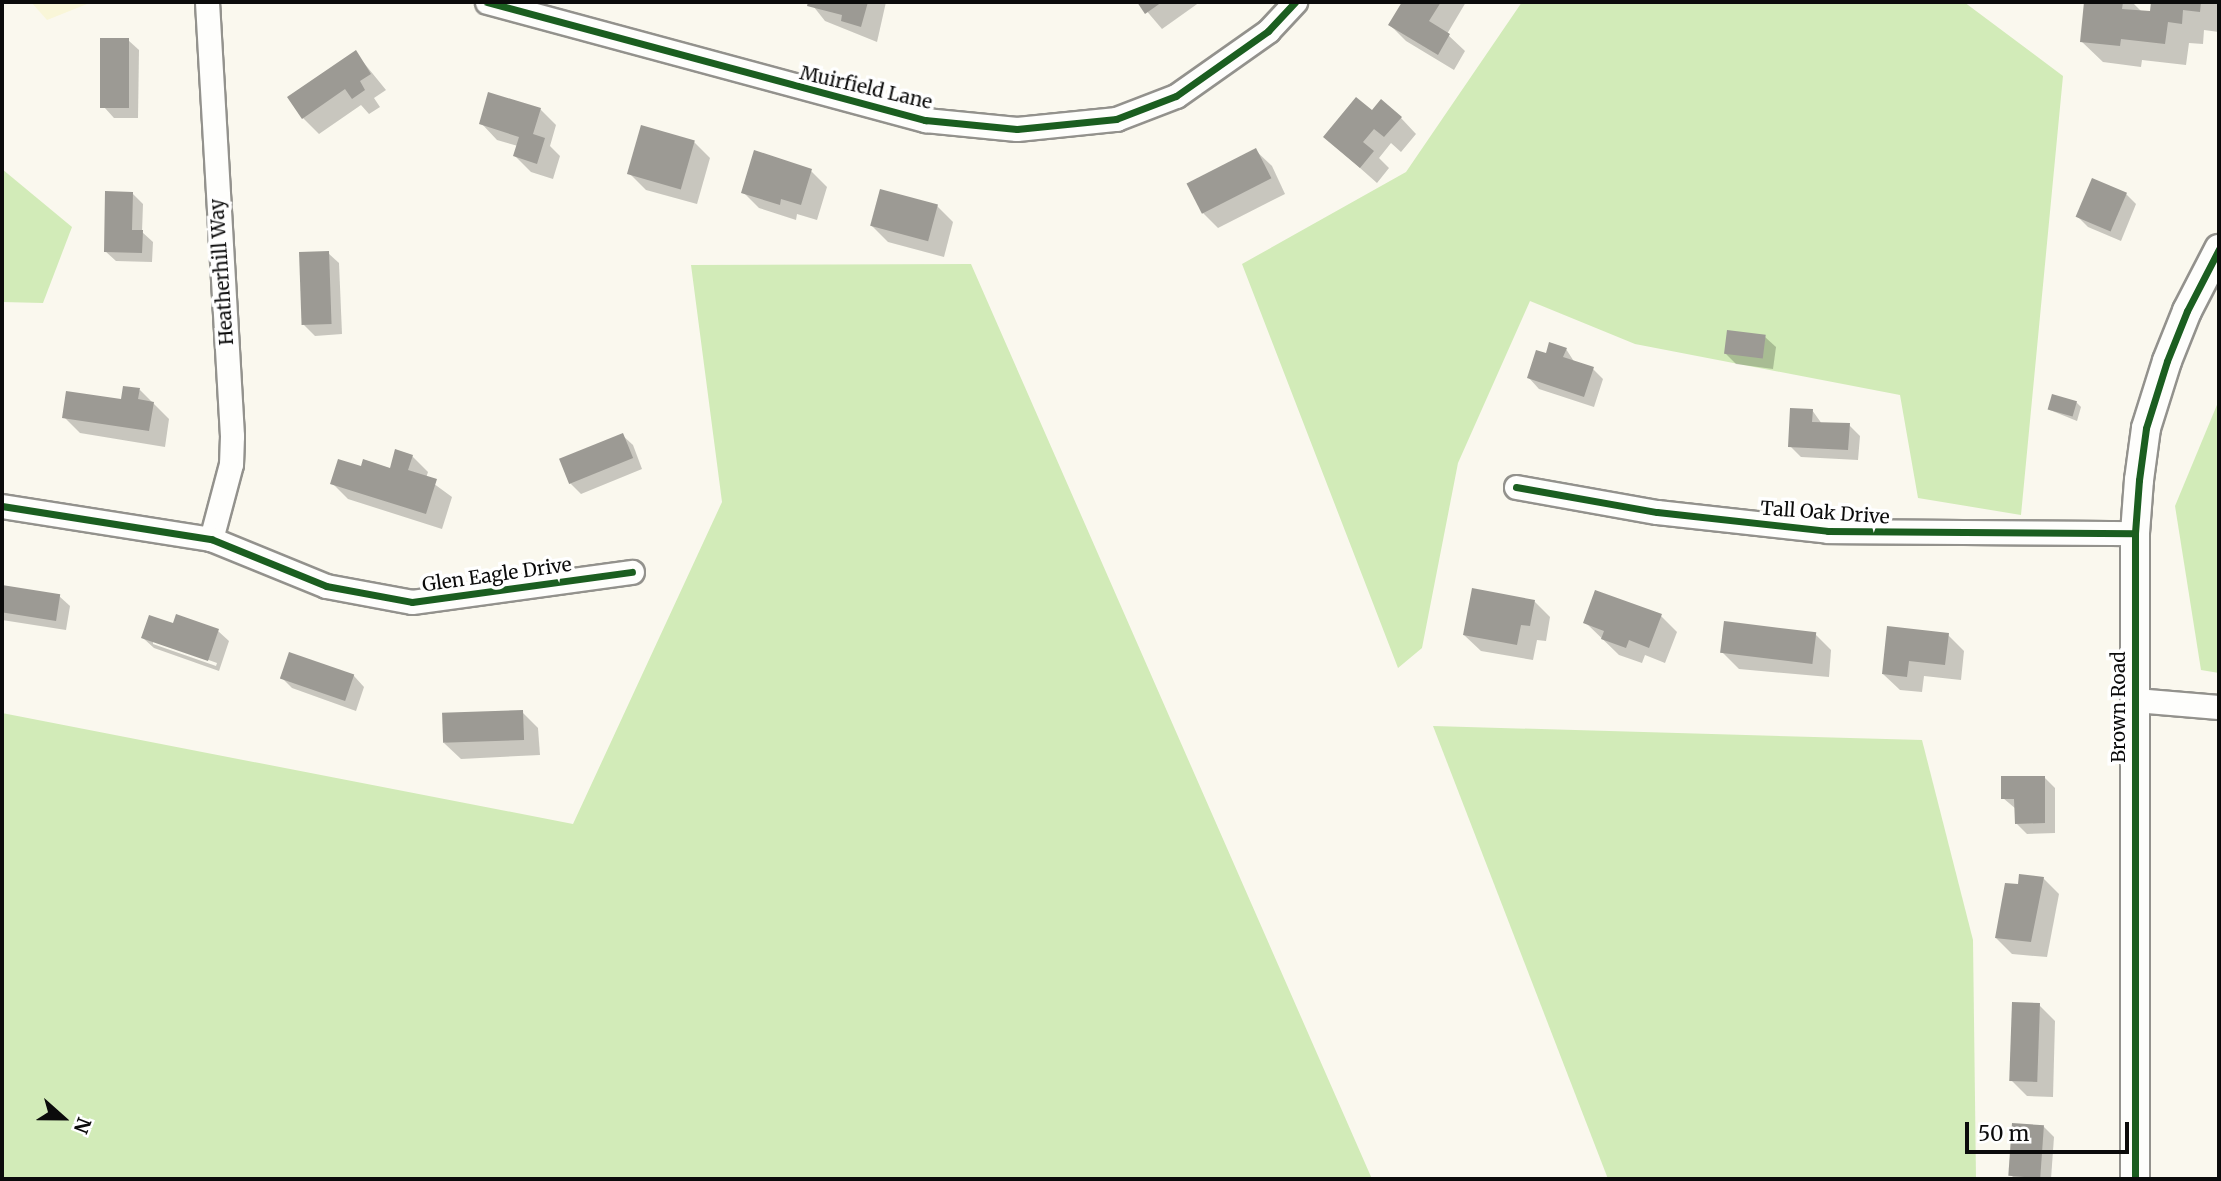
<!DOCTYPE html>
<style>
body{margin:0}
#map{position:relative;width:2221px;height:1181px;overflow:hidden;background:#faf8ee;font-family:Merriweather,serif}
div>[style]{position:absolute}
.farmland>*{inset:0;background:#f9f6d8}
.forest>*{inset:0;background:#d2ebb8}
.shadow>*{inset:0;background:#0003}
.building>*{inset:0;background:#9c9a94;transform-origin:0 0}
.roads{filter:drop-shadow(2px 0 #93928d) drop-shadow(-2px 0 #93928d) drop-shadow(0 2px #93928d) drop-shadow(0 -2px #93928d)}
.minor>*{height:23px;margin:-11.5px;padding:0 11.5px;transform-origin:11.5px;border-radius:11.5px;background:#fefefc}
.tertiary>*{height:28px;margin:-14px;padding:0 14px;transform-origin:14px;border-radius:14px;background:#fefefc}
.cycleway>*{height:7px;margin:-3.5px;padding:0 3.5px;transform-origin:3.5px;border-radius:3.5px;background:#1b5e20}
span{translate:-50% -50%;white-space:nowrap;text-align:center;line-height:1.15;-webkit-text-stroke:7px #fff;paint-order:stroke}
.street-label{font-size:19px;color:#0b0b0b}
.frame{position:absolute;inset:0;border:4px solid #0b0b0b;pointer-events:none}
.north{position:absolute;left:28px;top:1083px;width:70px;height:70px;-webkit-text-stroke:5px #fff;paint-order:stroke;rotate:111deg;font-size:19px;font-weight:700;line-height:28px;text-align:center;color:#0b0b0b}
.north::after{content:'';display:block;margin:auto;width:24px;height:32px;background:#0b0b0b;clip-path:polygon(50% 0,100% 100%,50% 72%,0 100%)}
.scale{position:absolute;left:1965px;top:1122px;width:164px;height:32px;box-sizing:border-box;border:4px solid #0b0b0b;border-top:0;padding-left:9px;font-size:21px;line-height:24px;white-space:nowrap;color:#0b0b0b;-webkit-text-stroke:5px #fff;paint-order:stroke}
</style>
<div id="map">
<div class="farmland">
<i style="clip-path:polygon(31px 2px,92px 2px,47px 20px)"></i>
</div>
<div class="forest">
<i style="clip-path:polygon(1522px 2px,1964px 2px,2063px 76px,2021px 515px,1918px 498px,1900px 395px,1635px 344px,1530px 301px,1458px 463px,1422px 648px,1398px 668px,1242px 264px,1406px 172px)"></i>
<i style="clip-path:polygon(2px 169px,72px 227px,43px 303px,2px 302px)"></i>
<i style="clip-path:polygon(971px 264px,1372px 1179px,2px 1179px,2px 713px,573px 824px,722px 502px,691px 265px)"></i>
<i style="clip-path:polygon(2219px 400px,2219px 673px,2201px 670px,2175px 506px)"></i>
<i style="clip-path:polygon(1433px 726px,1922px 740px,1973px 940px,1976px 1179px,1608px 1179px)"></i>
</div>
<div class="shadow">
<i style="clip-path:polygon(810px 2px,886px 2px,877px 42px,825px 21px)"></i>
<i style="clip-path:polygon(1139px 2px,1200px 2px,1162px 29px)"></i>
<i style="clip-path:polygon(1404px 2px,1466px 2px,1447px 34px,1465px 51px,1454px 70px,1406px 41px,1390px 25px)"></i>
<i style="clip-path:polygon(2086px 2px,2132px 2px,2142px 12px,2152px 13px,2153px 2px,2219px 2px,2219px 32px,2204px 30px,2203px 44px,2189px 43px,2186px 65px,2142px 60px,2141px 67px,2103px 62px,2081px 41px)"></i>
<i style="clip-path:polygon(128px 40px,139px 50px,138px 118px,114px 118px,104px 107px)"></i>
<i style="clip-path:polygon(355px 52px,386px 90px,374px 98px,380px 107px,369px 114px,361px 105px,319px 134px,303px 118px)"></i>
<i style="clip-path:polygon(540px 109px,556px 125px,550px 146px,560px 156px,553px 179px,531px 172px,515px 156px,518px 146px,497px 140px,481px 123px)"></i>
<i style="clip-path:polygon(1372px 112px,1401px 118px,1416px 134px,1401px 152px,1391px 143px,1379px 158px,1389px 168px,1377px 183px,1325px 137px)"></i>
<i style="clip-path:polygon(694px 142px,710px 158px,697px 204px,646px 190px,630px 174px)"></i>
<i style="clip-path:polygon(1255px 150px,1272px 166px,1285px 194px,1218px 228px,1202px 212px)"></i>
<i style="clip-path:polygon(811px 171px,827px 187px,817px 220px,797px 214px,796px 220px,759px 208px,743px 192px)"></i>
<i style="clip-path:polygon(132px 193px,143px 204px,142px 232px,153px 242px,152px 262px,116px 261px,105px 251px)"></i>
<i style="clip-path:polygon(2126px 194px,2136px 204px,2121px 241px,2088px 227px,2078px 217px)"></i>
<i style="clip-path:polygon(937px 206px,953px 222px,944px 257px,888px 242px,872px 226px)"></i>
<i style="clip-path:polygon(328px 253px,339px 263px,342px 334px,315px 336px,304px 325px)"></i>
<i style="clip-path:polygon(1765px 337px,1776px 347px,1773px 369px,1736px 364px,1725px 353px)"></i>
<i style="clip-path:polygon(1566px 349px,1575px 363px,1593px 369px,1603px 379px,1594px 407px,1539px 389px,1529px 378px,1547px 355px)"></i>
<i style="clip-path:polygon(140px 390px,169px 419px,165px 447px,80px 433px,64px 417px,122px 401px)"></i>
<i style="clip-path:polygon(2076px 402px,2081px 407px,2077px 421px,2050px 410px)"></i>
<i style="clip-path:polygon(1812px 410px,1822px 424px,1849px 425px,1860px 436px,1858px 460px,1801px 457px,1790px 446px)"></i>
<i style="clip-path:polygon(622px 435px,633px 445px,642px 469px,581px 494px,570px 483px)"></i>
<i style="clip-path:polygon(412px 456px,428px 472px,426px 478px,452px 497px,442px 529px,348px 499px,332px 483px,362px 469px,391px 470px)"></i>
<i style="clip-path:polygon(2px 586px,59px 596px,70px 606px,66px 630px,2px 620px)"></i>
<i style="clip-path:polygon(1534px 601px,1550px 617px,1546px 641px,1537px 640px,1533px 660px,1481px 651px,1464px 635px)"></i>
<i style="clip-path:polygon(evenodd,177px 616px,218px 631px,229px 641px,219px 671px,154px 648px,143px 638px,174px 625px,177px 616px,153px 640px,217px 663px,216px 666px,153px 644px,153px 640px)"></i>
<i style="clip-path:polygon(1661px 616px,1677px 632px,1665px 663px,1645px 655px,1642px 663px,1619px 655px,1585px 622px)"></i>
<i style="clip-path:polygon(1815px 634px,1831px 650px,1829px 677px,1739px 669px,1723px 653px)"></i>
<i style="clip-path:polygon(1948px 635px,1964px 651px,1961px 680px,1924px 676px,1922px 692px,1900px 690px,1883px 674px)"></i>
<i style="clip-path:polygon(290px 654px,354px 676px,364px 687px,356px 711px,292px 688px,282px 678px)"></i>
<i style="clip-path:polygon(522px 712px,538px 728px,540px 755px,461px 759px,444px 743px)"></i>
<i style="clip-path:polygon(2044px 777px,2055px 788px,2055px 833px,2027px 834px,2016px 823px,2016px 809px,2003px 798px)"></i>
<i style="clip-path:polygon(2043px 878px,2059px 894px,2047px 957px,2012px 954px,1996px 938px,2020px 886px)"></i>
<i style="clip-path:polygon(2039px 1005px,2055px 1021px,2053px 1097px,2027px 1096px,2011px 1080px)"></i>
<i style="clip-path:polygon(2043px 1126px,2054px 1137px,2051px 1179px,2015px 1179px,2011px 1175px)"></i>
</div>
<div class="building">
<i style="clip-path:polygon(808px 2px,868px 2px,861px 27px,841px 21px,842px 15px,807px 6px)"></i>
<i style="clip-path:polygon(1137px 2px,1162px 2px,1145px 14px)"></i>
<i style="clip-path:polygon(1402px 2px,1441px 2px,1429px 21px,1450px 34px,1438px 55px,1388px 25px)"></i>
<i style="clip-path:polygon(2084px 2px,2123px 2px,2122px 9px,2150px 11px,2151px 2px,2201px 2px,2200px 12px,2183px 10px,2182px 24px,2168px 22px,2165px 44px,2121px 39px,2120px 46px,2080px 42px)"></i>
<i style="left:100px;top:38px;width:29px;height:70px"></i>
<i style="clip-path:polygon(356px 50px,371px 74px,360px 81px,365px 90px,352px 99px,345px 89px,302px 119px,287px 97px)"></i>
<i style="clip-path:polygon(488px 92px,541px 108px,533px 134px,545px 138px,537px 164px,513px 156px,519px 137px,479px 124px)"></i>
<i style="clip-path:polygon(1356px 97px,1372px 110px,1381px 99px,1402px 117px,1384px 137px,1374px 129px,1363px 142px,1374px 151px,1360px 168px,1323px 137px)"></i>
<i style="left:641px;top:125px;width:56px;height:51px;rotate:16deg"></i>
<i style="left:1256px;top:148px;width:34px;height:78px;rotate:63deg"></i>
<i style="clip-path:polygon(754px 150px,812px 169px,801px 205px,781px 199px,780px 205px,741px 193px)"></i>
<i style="left:2092px;top:178px;width:38px;height:42px;rotate:23deg"></i>
<i style="left:880px;top:189px;width:60px;height:38px;rotate:15deg"></i>
<i style="clip-path:polygon(105px 191px,133px 192px,132px 230px,143px 230px,142px 253px,104px 252px)"></i>
<i style="left:329px;top:251px;width:73px;height:30px;rotate:88deg"></i>
<i style="left:1727px;top:330px;width:39px;height:24px;rotate:7deg"></i>
<i style="clip-path:polygon(1549px 342px,1567px 348px,1563px 357px,1594px 367px,1584px 397px,1527px 378px,1536px 350px,1546px 353px)"></i>
<i style="clip-path:polygon(123px 386px,140px 388px,138px 399px,154px 402px,149px 431px,62px 418px,66px 391px,121px 399px)"></i>
<i style="left:2052px;top:394px;width:26px;height:16px;rotate:16deg"></i>
<i style="clip-path:polygon(1790px 408px,1813px 409px,1812px 422px,1850px 423px,1848px 450px,1788px 447px)"></i>
<i style="left:623px;top:433px;width:27px;height:69px;rotate:68deg"></i>
<i style="clip-path:polygon(395px 449px,413px 455px,408px 470px,437px 479px,426px 514px,330px 484px,338px 459px,361px 466px,363px 459px,390px 468px)"></i>
<i style="left:2px;top:585px;width:59px;height:27px;rotate:9deg"></i>
<i style="clip-path:polygon(1472px 588px,1535px 600px,1530px 626px,1521px 625px,1517px 645px,1463px 635px)"></i>
<i style="clip-path:polygon(1595px 590px,1662px 614px,1649px 648px,1629px 640px,1626px 648px,1601px 639px,1604px 631px,1583px 623px)"></i>
<i style="clip-path:polygon(176px 614px,219px 629px,208px 661px,141px 638px,149px 615px,173px 623px)"></i>
<i style="left:1724px;top:621px;width:93px;height:32px;rotate:7deg"></i>
<i style="clip-path:polygon(1887px 626px,1949px 633px,1945px 665px,1909px 661px,1907px 677px,1882px 674px)"></i>
<i style="left:289px;top:652px;width:69px;height:28px;rotate:19deg"></i>
<i style="left:523px;top:710px;width:30px;height:81px;rotate:88deg"></i>
<i style="clip-path:polygon(2001px 776px,2045px 776px,2045px 823px,2015px 824px,2014px 799px,2001px 799px)"></i>
<i style="clip-path:polygon(2019px 874px,2044px 877px,2031px 942px,1995px 938px,2005px 883px,2018px 884px)"></i>
<i style="left:2012px;top:1002px;width:28px;height:79px;rotate:2deg"></i>
<i style="left:2012px;top:1123px;width:32px;height:53px;rotate:4deg"></i>
</div>
<div class="roads">
<div class="minor">
<i style="left:207px;top:2px;width:435px;rotate:86.7deg"></i>
<i style="left:232px;top:436px;width:28px;rotate:92deg"></i>
<i style="left:231px;top:464px;width:78px;rotate:104.9deg"></i>
<i style="left:487px;top:2px;width:454px;rotate:15.1deg"></i>
<i style="left:925px;top:120px;width:92px;rotate:5.6deg"></i>
<i style="left:1017px;top:129px;width:100px;rotate:-5.8deg"></i>
<i style="left:1116px;top:119px;width:64px;rotate:-21deg"></i>
<i style="left:1176px;top:96px;width:113px;rotate:-35.2deg"></i>
<i style="left:1268px;top:31px;width:40px;rotate:-47deg"></i>
<i style="left:1516px;top:487px;width:143px;rotate:10.1deg"></i>
<i style="left:1657px;top:512px;width:172px;rotate:6.3deg"></i>
<i style="left:1828px;top:531px;width:307px;rotate:0.4deg"></i>
<i style="left:2px;top:506px;width:212px;rotate:9deg"></i>
<i style="left:211px;top:539px;width:124px;rotate:22.2deg"></i>
<i style="left:326px;top:586px;width:87px;rotate:10.5deg"></i>
<i style="left:412px;top:602px;width:222px;rotate:-7.8deg"></i>
<i style="left:2135px;top:700px;width:84px;rotate:4.8deg"></i>
</div>
<div class="tertiary">
<i style="left:2135px;top:1179px;width:646px;rotate:-90deg"></i>
<i style="left:2135px;top:533px;width:53px;rotate:-85.7deg"></i>
<i style="left:2139px;top:480px;width:52px;rotate:-82.3deg"></i>
<i style="left:2146px;top:428px;width:70px;rotate:-72.6deg"></i>
<i style="left:2167px;top:361px;width:54px;rotate:-68.2deg"></i>
<i style="left:2187px;top:311px;width:70px;rotate:-62.7deg"></i>
</div>
</div>
<div class="cycleway">
<i style="left:487px;top:2px;width:454px;rotate:15.1deg"></i>
<i style="left:925px;top:120px;width:92px;rotate:5.6deg"></i>
<i style="left:1017px;top:129px;width:100px;rotate:-5.8deg"></i>
<i style="left:1116px;top:119px;width:64px;rotate:-21deg"></i>
<i style="left:1176px;top:96px;width:113px;rotate:-35.2deg"></i>
<i style="left:1268px;top:31px;width:40px;rotate:-47deg"></i>
<i style="left:1516px;top:487px;width:143px;rotate:10.1deg"></i>
<i style="left:1657px;top:512px;width:172px;rotate:6.3deg"></i>
<i style="left:1828px;top:531px;width:307px;rotate:0.4deg"></i>
<i style="left:2px;top:506px;width:212px;rotate:9deg"></i>
<i style="left:211px;top:539px;width:124px;rotate:22.2deg"></i>
<i style="left:326px;top:586px;width:87px;rotate:10.5deg"></i>
<i style="left:412px;top:602px;width:222px;rotate:-7.8deg"></i>
<i style="left:2135px;top:1179px;width:646px;rotate:-90deg"></i>
<i style="left:2135px;top:533px;width:53px;rotate:-85.7deg"></i>
<i style="left:2139px;top:480px;width:52px;rotate:-82.3deg"></i>
<i style="left:2146px;top:428px;width:70px;rotate:-72.6deg"></i>
<i style="left:2167px;top:361px;width:54px;rotate:-68.2deg"></i>
<i style="left:2187px;top:311px;width:70px;rotate:-62.7deg"></i>
</div>
<div class="street-label">
<span style="left:866px;top:88px;rotate:13deg">Muirfield Lane</span>
<span style="left:222px;top:272px;rotate:-94deg">Heatherhill Way</span>
<span style="left:1825px;top:513px;rotate:4deg">Tall Oak Drive</span>
<span style="left:497px;top:575px;rotate:-8deg">Glen Eagle Drive</span>
<span style="left:2119px;top:707px;rotate:-90deg">Brown Road</span>
</div>
<div class="frame"></div>
<div class="north">N</div>
<div class="scale">50 m</div>
</div>
